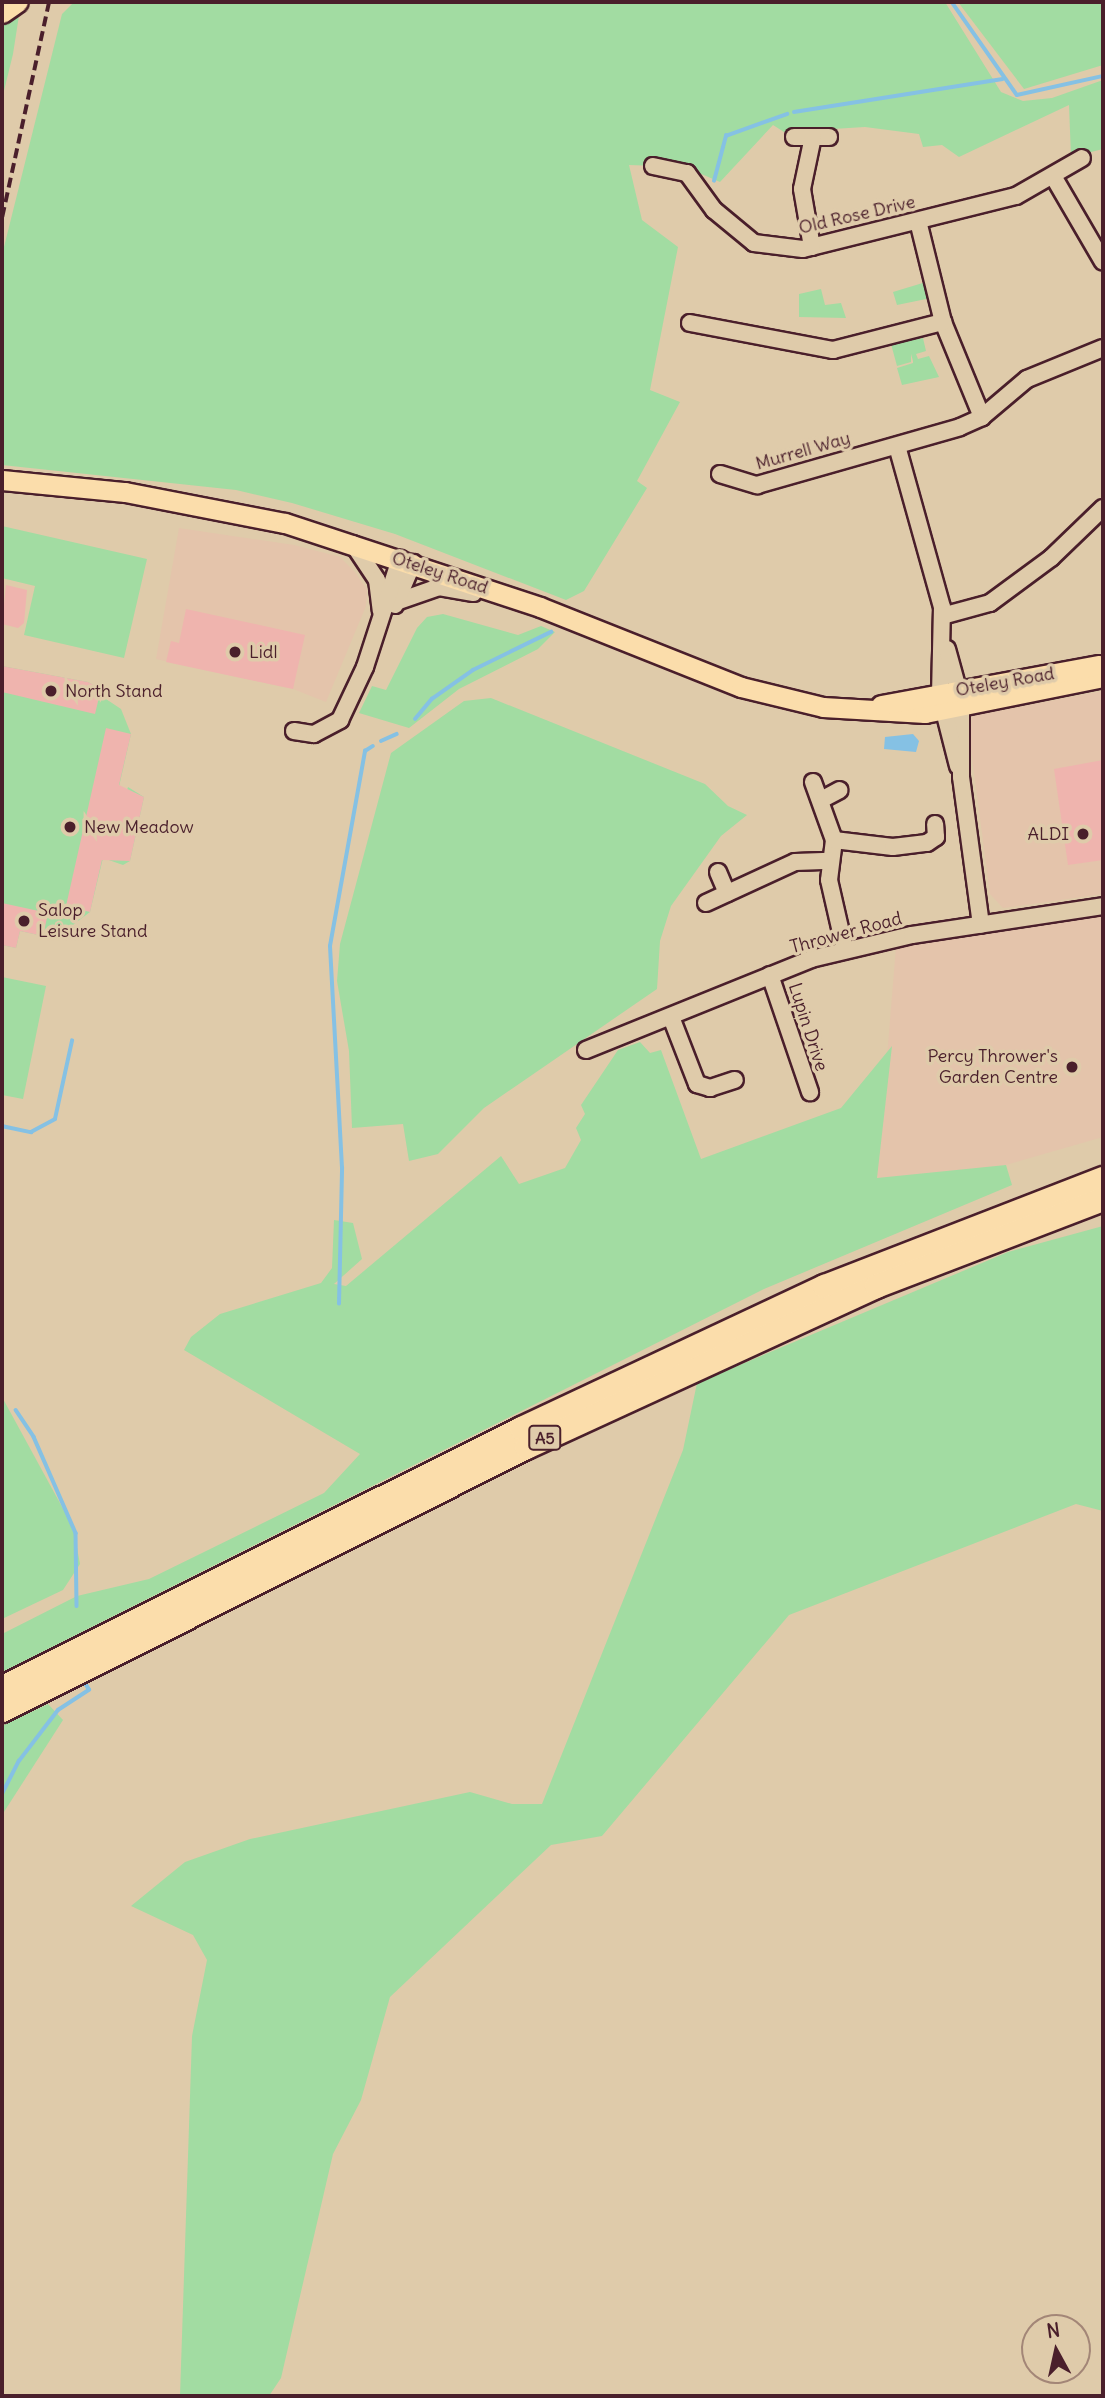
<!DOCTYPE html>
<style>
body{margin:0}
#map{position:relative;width:1105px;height:2398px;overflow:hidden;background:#dfcbaa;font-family:Delius,sans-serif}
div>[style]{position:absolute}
.built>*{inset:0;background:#e4c4ab}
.green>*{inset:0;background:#a2dca2}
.water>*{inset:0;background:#85c1e4}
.stream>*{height:3.5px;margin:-1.75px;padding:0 1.75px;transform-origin:1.75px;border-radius:1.75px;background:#85c1e4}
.building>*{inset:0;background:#efb4ae}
.roads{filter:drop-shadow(2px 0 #4a1f2b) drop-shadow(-2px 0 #4a1f2b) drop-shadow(0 2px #4a1f2b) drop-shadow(0 -2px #4a1f2b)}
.minor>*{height:16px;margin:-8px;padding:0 8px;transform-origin:8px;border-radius:8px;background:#dfcbaa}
.major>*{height:19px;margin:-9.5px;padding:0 9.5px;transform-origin:9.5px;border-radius:9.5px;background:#fbddab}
.highway>*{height:23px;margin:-11.5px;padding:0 11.5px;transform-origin:11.5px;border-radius:11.5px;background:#fbddab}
.rail>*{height:3.5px;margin-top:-1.75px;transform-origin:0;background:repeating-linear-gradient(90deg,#4a1f2b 0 10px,transparent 0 15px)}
.dots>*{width:19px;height:19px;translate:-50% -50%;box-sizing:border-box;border:4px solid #dfcbaa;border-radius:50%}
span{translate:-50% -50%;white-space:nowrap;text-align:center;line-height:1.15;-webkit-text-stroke:7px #dfcbaa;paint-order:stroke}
.shield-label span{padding:2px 5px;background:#dfcbaa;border:2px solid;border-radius:5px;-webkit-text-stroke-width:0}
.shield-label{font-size:16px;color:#4a1f2b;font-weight:700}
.street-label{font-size:18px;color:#4a1f2b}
.poi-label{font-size:18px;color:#4a1f2b}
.left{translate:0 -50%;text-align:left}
.right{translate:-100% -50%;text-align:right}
.frame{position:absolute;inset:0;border:4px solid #4a1f2b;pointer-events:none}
.north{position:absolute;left:1021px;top:2314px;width:70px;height:70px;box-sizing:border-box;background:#dfcbaa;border:2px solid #a38677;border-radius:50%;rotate:352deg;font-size:19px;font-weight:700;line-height:28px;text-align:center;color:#4a1f2b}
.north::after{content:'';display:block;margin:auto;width:24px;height:32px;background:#4a1f2b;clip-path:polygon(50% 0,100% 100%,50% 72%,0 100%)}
</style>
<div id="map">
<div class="built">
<i style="clip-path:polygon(179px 528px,294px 545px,340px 557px,355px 572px,367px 590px,366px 606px,326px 702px,293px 689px,156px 659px)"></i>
<i style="clip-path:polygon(1103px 691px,1103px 894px,1003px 908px,990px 894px,970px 742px,972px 716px)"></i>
<i style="clip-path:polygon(1103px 916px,1103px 1137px,1006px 1165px,877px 1179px,896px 947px)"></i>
</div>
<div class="green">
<i style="clip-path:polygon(74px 2px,945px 2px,1001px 92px,1023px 101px,1052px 98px,1103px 80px,1103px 149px,1071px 157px,1069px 105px,959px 157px,942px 145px,923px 147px,919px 134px,865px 127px,784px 132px,773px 125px,720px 182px,685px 167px,629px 165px,642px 220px,678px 247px,650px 390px,680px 402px,637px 481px,647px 488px,584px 591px,566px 600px,395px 534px,292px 503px,236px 490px,2px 465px,2px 255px,62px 14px)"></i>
<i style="clip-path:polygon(958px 2px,1103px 2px,1103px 65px,1024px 89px)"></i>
<i style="clip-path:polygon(20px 9px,13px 54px,2px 99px,2px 22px)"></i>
<i style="clip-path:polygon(926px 282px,931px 298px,897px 305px,893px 292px)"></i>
<i style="clip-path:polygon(821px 289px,825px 305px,841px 303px,846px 318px,799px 317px,799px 294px)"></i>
<i style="clip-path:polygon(923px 338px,926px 351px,916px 354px,918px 359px,929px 356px,939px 377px,902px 385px,897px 368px,913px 363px,913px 361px,911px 354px,911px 362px,897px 366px,891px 344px)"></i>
<i style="clip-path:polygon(2px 526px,147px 559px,124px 658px,24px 635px,35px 586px,2px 578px)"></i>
<i style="clip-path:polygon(443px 614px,518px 635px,541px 626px,555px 632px,538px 649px,459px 689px,409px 728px,359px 713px,372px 686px,386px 690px,417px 628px,427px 617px)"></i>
<i style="clip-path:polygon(2px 666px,88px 682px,101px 689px,100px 695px,121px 709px,131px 734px,118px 791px,126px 793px,128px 787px,144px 797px,130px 861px,123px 865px,103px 858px,90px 912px,69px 928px,45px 930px,43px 936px,20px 931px,16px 948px,2px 945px)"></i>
<i style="clip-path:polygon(491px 698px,705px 784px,728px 806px,747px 815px,721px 836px,671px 906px,660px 941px,657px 989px,484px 1108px,438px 1154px,409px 1161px,403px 1124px,352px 1128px,349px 1051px,337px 981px,340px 944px,391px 753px,464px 701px)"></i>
<i style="clip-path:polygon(2px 977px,46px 986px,23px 1099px,2px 1095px)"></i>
<i style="clip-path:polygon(640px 1042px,650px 1053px,661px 1050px,701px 1159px,841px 1108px,892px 1046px,877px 1178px,1006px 1165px,1012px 1185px,764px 1289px,2px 1672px,2px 1634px,77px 1596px,149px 1579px,324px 1493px,360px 1454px,184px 1350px,191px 1337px,220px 1314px,321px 1283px,332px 1268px,334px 1220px,353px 1223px,362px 1259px,334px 1284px,346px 1286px,501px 1156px,519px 1184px,565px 1168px,581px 1140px,576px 1128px,585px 1114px,581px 1105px,618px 1050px)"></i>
<i style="clip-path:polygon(1103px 1226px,1103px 1511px,1076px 1504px,789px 1615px,602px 1836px,551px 1845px,390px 1997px,361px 2100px,333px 2154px,281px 2378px,269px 2396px,180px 2396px,192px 2036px,207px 1960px,193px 1935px,131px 1906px,185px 1862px,250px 1839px,470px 1792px,512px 1804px,542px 1804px,683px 1450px,697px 1383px,1008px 1252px)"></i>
<i style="clip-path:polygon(2px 1397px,73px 1527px,80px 1564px,63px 1590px,2px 1619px)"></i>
<i style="clip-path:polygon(48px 1704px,63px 1720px,2px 1815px,2px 1726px)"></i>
</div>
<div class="water">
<i style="clip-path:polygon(913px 734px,919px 741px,916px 752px,884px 749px,885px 737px)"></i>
</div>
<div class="stream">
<i style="left:952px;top:2px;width:113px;rotate:55deg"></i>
<i style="left:1017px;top:95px;width:88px;rotate:-12.5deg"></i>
<i style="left:794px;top:112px;width:211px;rotate:-9deg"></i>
<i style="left:714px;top:181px;width:47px;rotate:-75.1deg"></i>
<i style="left:726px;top:136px;width:65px;rotate:-19.8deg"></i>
<i style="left:415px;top:719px;width:26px;rotate:-50deg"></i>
<i style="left:432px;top:699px;width:50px;rotate:-35.3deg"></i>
<i style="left:473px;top:670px;width:87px;rotate:-26deg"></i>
<i style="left:381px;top:741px;width:17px;rotate:-24deg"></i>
<i style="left:2px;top:1126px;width:30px;rotate:12deg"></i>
<i style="left:31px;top:1132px;width:27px;rotate:-28deg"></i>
<i style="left:55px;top:1119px;width:80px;rotate:-77.7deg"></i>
<i style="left:339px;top:1304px;width:136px;rotate:-88.7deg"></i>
<i style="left:342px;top:1168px;width:222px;rotate:-93.1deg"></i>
<i style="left:330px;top:946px;width:198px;rotate:-79.8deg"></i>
<i style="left:365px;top:751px;width:9px;rotate:-32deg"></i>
<i style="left:16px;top:1410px;width:32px;rotate:56deg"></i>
<i style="left:34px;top:1437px;width:105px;rotate:66.4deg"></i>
<i style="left:76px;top:1533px;width:73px;rotate:89.2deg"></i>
<i style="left:2px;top:1794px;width:37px;rotate:-63deg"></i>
<i style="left:19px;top:1761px;width:64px;rotate:-52.6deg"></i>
<i style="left:58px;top:1710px;width:37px;rotate:-33deg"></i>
<i style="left:89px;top:1690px;width:12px;rotate:-121deg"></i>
</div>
<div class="building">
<i style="clip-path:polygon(6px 585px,27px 590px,24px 623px,18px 628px,2px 624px)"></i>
<i style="clip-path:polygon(186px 609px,305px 635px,293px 689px,166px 662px,171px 641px,179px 643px)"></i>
<i style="clip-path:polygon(2px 666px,88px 682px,101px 689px,95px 714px,2px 692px)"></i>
<i style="clip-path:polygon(106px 728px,131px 734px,119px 785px,144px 797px,130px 861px,102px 860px,90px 912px,66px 906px)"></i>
<i style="clip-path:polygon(1103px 760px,1103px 860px,1068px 865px,1054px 769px)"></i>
<i style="clip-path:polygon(2px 903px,48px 913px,43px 936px,20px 931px,16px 948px,2px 945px)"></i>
</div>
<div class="roads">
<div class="minor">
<i style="left:794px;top:137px;width:35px"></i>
<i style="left:653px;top:166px;width:35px;rotate:12deg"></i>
<i style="left:687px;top:173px;width:46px;rotate:53.9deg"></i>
<i style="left:714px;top:210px;width:52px;rotate:39.5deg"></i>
<i style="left:754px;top:243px;width:49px;rotate:7deg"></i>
<i style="left:803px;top:249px;width:219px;rotate:-14deg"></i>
<i style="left:1016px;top:196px;width:76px;rotate:-29.9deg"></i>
<i style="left:1053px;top:176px;width:99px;rotate:59.8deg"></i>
<i style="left:918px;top:221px;width:104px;rotate:76.1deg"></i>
<i style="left:943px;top:322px;width:103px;rotate:67.7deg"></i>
<i style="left:812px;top:247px;width:59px;rotate:-99.8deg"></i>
<i style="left:802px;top:189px;width:53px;rotate:-78.1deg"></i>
<i style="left:690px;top:323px;width:146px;rotate:10.7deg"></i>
<i style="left:833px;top:350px;width:114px;rotate:-14.3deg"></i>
<i style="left:897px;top:446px;width:167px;rotate:74.4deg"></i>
<i style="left:942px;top:607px;width:88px;rotate:91.3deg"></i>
<i style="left:720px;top:474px;width:39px;rotate:17deg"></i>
<i style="left:757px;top:485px;width:211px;rotate:-15.9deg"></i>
<i style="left:960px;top:427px;width:24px;rotate:-24deg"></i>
<i style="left:982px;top:417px;width:59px;rotate:-40.2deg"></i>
<i style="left:1027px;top:379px;width:82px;rotate:-22.2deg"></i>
<i style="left:353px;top:544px;width:43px;rotate:56.3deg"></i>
<i style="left:377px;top:580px;width:31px;rotate:83deg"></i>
<i style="left:399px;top:601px;width:42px;rotate:-19.3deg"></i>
<i style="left:439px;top:587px;width:35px;rotate:10deg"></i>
<i style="left:395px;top:605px;width:46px;rotate:-66.8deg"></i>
<i style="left:942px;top:616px;width:50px;rotate:-15.2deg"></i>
<i style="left:990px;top:603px;width:76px;rotate:-36.4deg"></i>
<i style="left:1051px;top:558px;width:72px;rotate:-43.9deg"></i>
<i style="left:947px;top:649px;width:41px;rotate:74.6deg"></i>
<i style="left:961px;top:707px;width:70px;rotate:90deg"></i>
<i style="left:961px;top:777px;width:149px;rotate:82.3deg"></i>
<i style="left:944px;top:711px;width:57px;rotate:75.7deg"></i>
<i style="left:294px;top:731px;width:20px;rotate:9deg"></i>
<i style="left:314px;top:734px;width:30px;rotate:-28deg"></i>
<i style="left:340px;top:720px;width:59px;rotate:-64.7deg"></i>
<i style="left:365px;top:667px;width:114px;rotate:-72deg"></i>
<i style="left:813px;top:782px;width:62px;rotate:70.1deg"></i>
<i style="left:834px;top:840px;width:40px;rotate:97.1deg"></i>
<i style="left:829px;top:880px;width:72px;rotate:77.1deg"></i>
<i style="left:821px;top:800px;width:21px;rotate:-28deg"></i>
<i style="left:834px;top:840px;width:59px;rotate:6.8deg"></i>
<i style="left:893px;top:847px;width:34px;rotate:-7deg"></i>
<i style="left:927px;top:843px;width:11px;rotate:-34deg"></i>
<i style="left:936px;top:837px;width:13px;rotate:-94deg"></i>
<i style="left:718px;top:872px;width:23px;rotate:67deg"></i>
<i style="left:706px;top:903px;width:98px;rotate:-24.7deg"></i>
<i style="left:795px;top:862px;width:35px;rotate:-2deg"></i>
<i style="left:770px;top:975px;width:124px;rotate:71.1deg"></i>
<i style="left:671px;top:1017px;width:72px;rotate:68.8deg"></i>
<i style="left:697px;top:1084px;width:14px;rotate:17deg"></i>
<i style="left:710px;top:1088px;width:26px;rotate:-18deg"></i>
<i style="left:586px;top:1050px;width:243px;rotate:-22deg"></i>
<i style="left:811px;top:959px;width:104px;rotate:-13.4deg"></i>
<i style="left:912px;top:935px;width:193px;rotate:-8.6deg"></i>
</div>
<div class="major">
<i style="left:2px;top:13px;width:19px;rotate:-35deg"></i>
<i style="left:2px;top:480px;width:124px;rotate:5.6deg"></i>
<i style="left:125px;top:492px;width:163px;rotate:11deg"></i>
<i style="left:285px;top:523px;width:268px;rotate:18.2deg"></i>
<i style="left:540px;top:607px;width:216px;rotate:21.7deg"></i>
<i style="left:741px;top:687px;width:84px;rotate:13.7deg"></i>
<i style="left:823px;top:707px;width:102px;rotate:3.4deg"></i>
<i style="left:925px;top:713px;width:182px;rotate:-11.4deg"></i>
<i style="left:881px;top:705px;width:222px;rotate:-10.4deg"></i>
</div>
<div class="highway">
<i style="left:2px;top:1687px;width:580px;rotate:-26.52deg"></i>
<i style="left:521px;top:1428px;width:335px;rotate:-25.1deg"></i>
<i style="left:824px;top:1286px;width:299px;rotate:-21.2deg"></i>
<i style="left:2px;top:1710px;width:586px;rotate:-26.65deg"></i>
<i style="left:526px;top:1447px;width:385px;rotate:-24.7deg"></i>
<i style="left:876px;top:1286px;width:243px;rotate:-21deg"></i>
</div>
</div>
<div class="rail">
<i style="left:2px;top:217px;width:220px;rotate:-77.7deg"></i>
</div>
<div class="dots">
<i style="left:235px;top:652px;background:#4a1f2b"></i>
<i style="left:51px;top:691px;background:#4a1f2b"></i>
<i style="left:70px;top:827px;background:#4a1f2b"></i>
<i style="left:1083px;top:834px;background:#4a1f2b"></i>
<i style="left:24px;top:921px;background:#4a1f2b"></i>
<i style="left:1072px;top:1067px;background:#4a1f2b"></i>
</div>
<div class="shield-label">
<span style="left:545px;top:1438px">A5</span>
</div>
<div class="street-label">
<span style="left:857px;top:215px;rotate:-13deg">Old Rose Drive</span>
<span style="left:803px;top:451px;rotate:-16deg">Murrell Way</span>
<span style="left:440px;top:573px;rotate:18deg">Oteley Road</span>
<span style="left:1005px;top:682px;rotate:-10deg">Oteley Road</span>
<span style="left:846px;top:933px;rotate:-15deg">Thrower Road</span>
<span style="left:808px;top:1027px;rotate:72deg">Lupin Drive</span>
</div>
<div class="poi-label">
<span class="left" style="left:249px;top:652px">Lidl</span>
<span class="left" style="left:65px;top:691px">North Stand</span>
<span class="left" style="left:84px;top:827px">New Meadow</span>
<span class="right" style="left:1069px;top:834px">ALDI</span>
<span class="left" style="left:38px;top:921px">Salop<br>Leisure Stand</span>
<span class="right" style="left:1058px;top:1067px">Percy Thrower's<br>Garden Centre</span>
</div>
<div class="frame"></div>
<div class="north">N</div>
</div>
